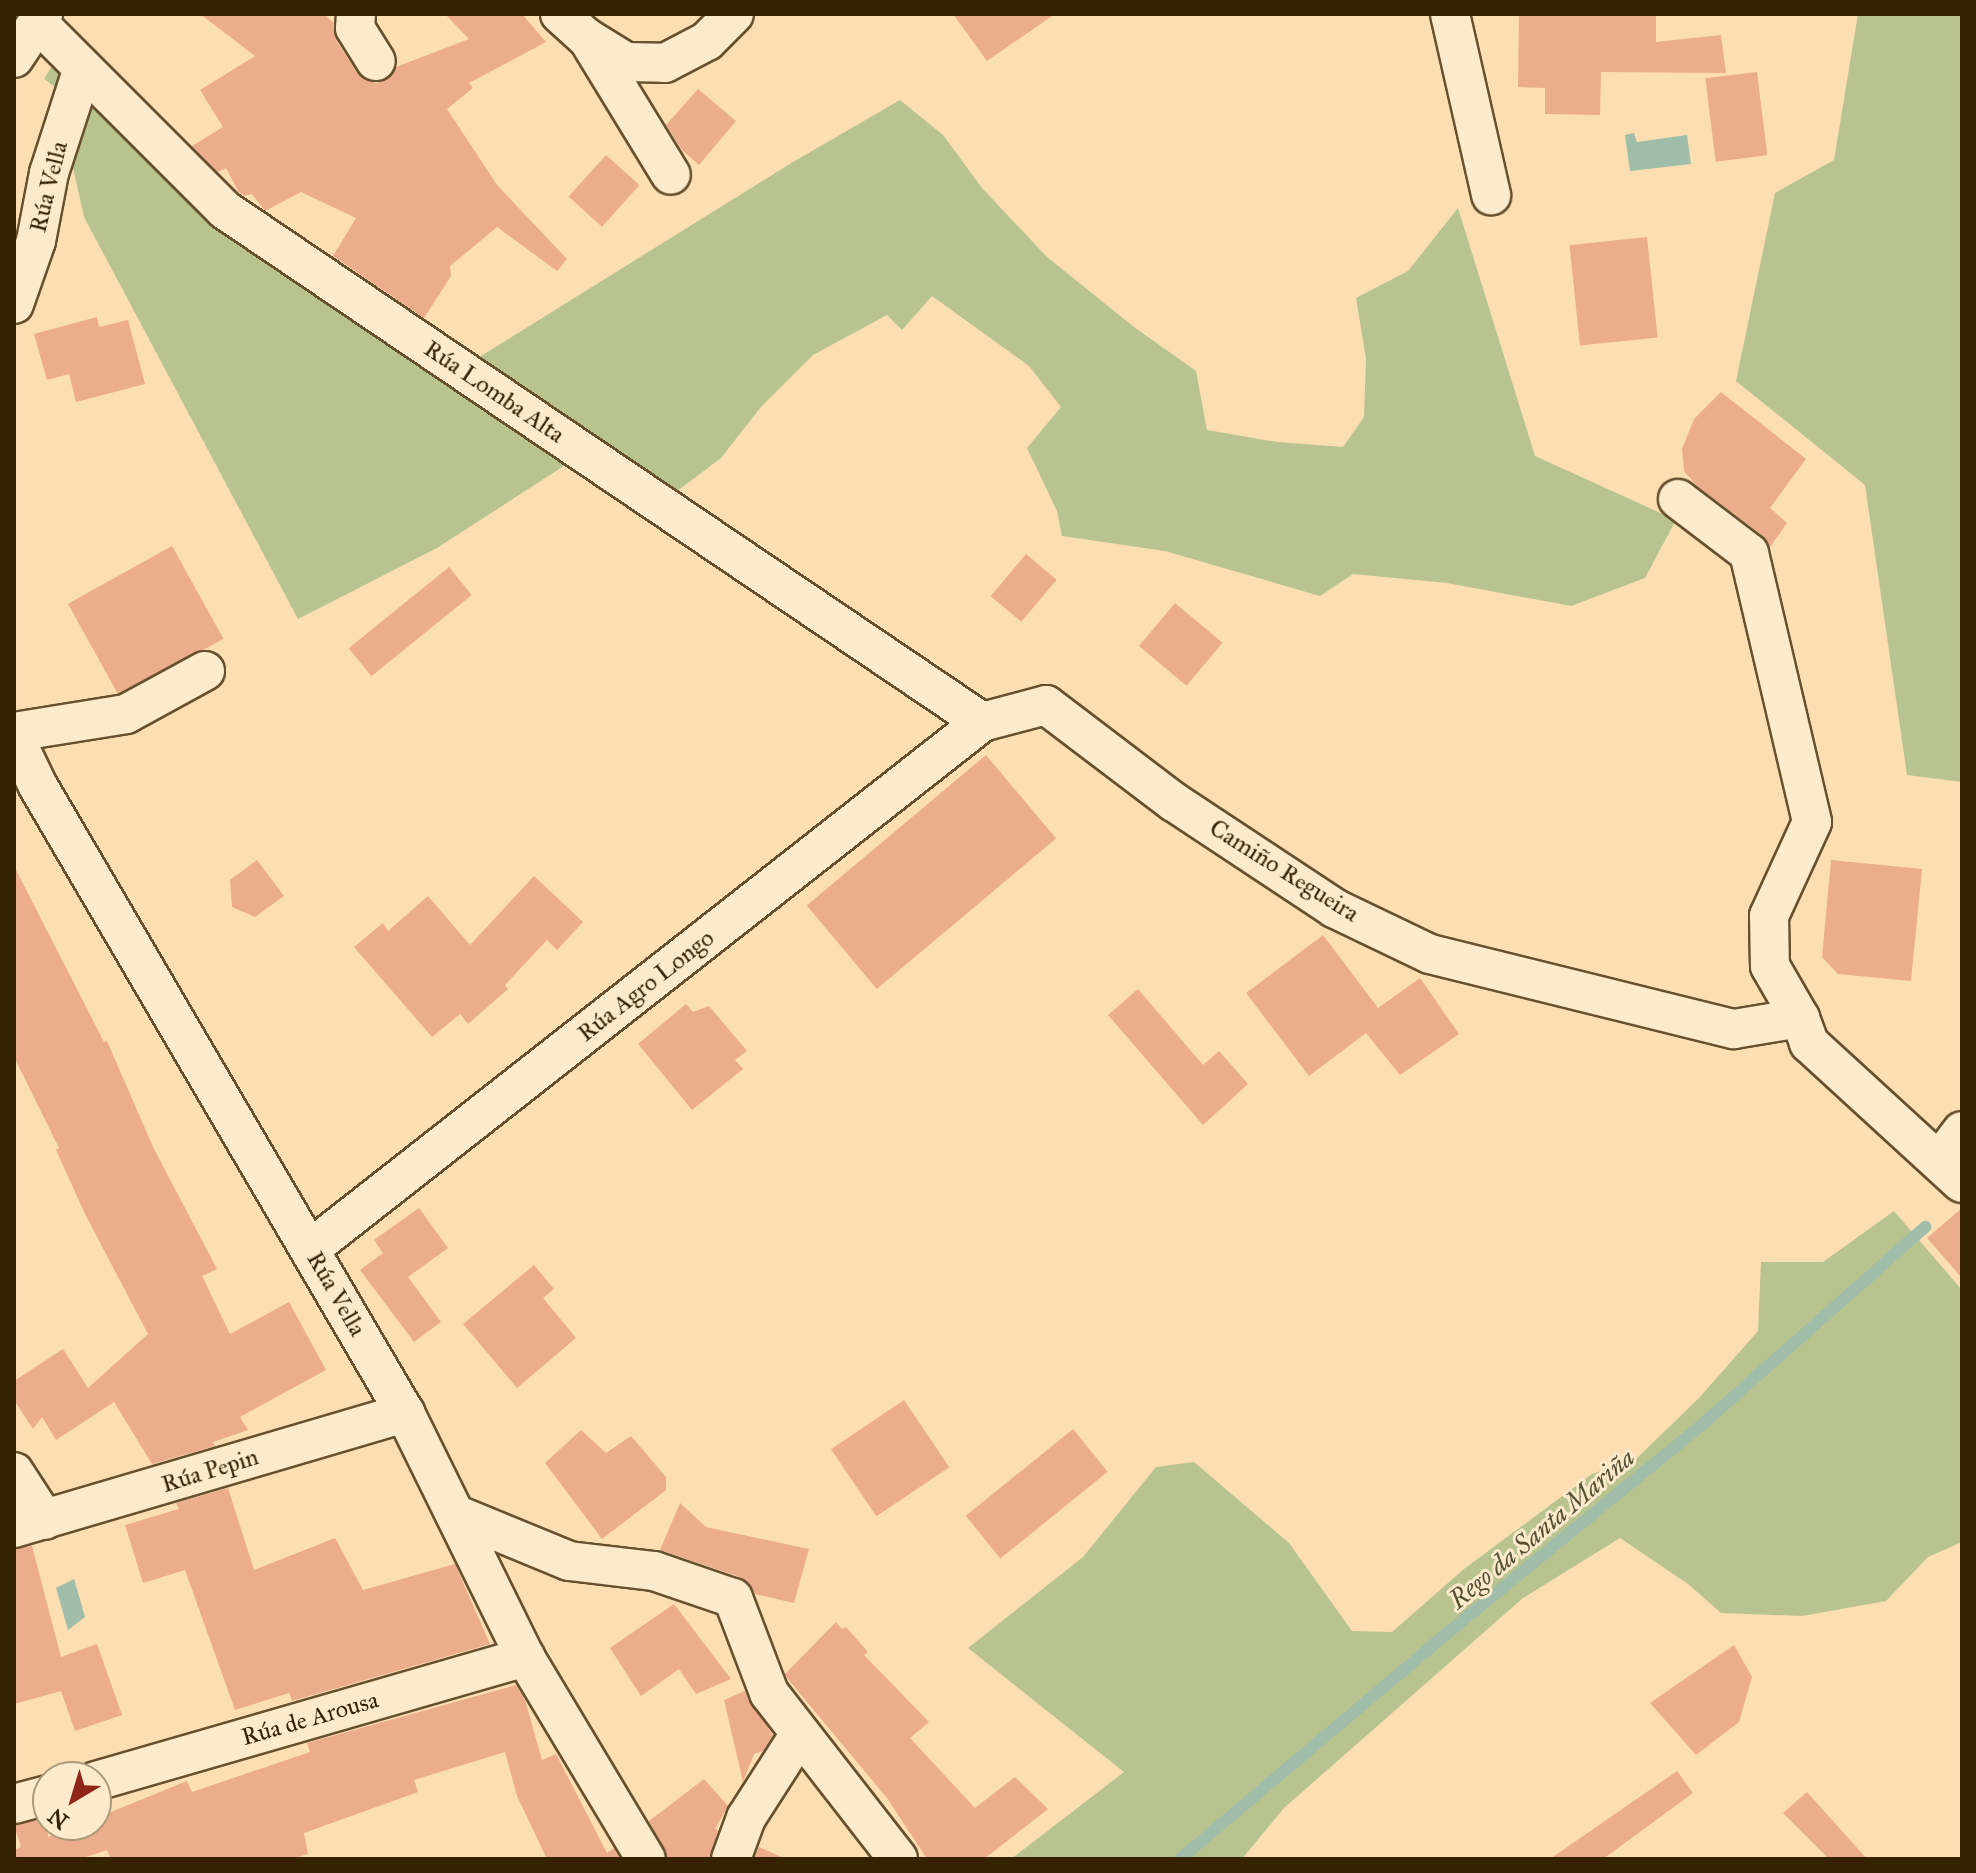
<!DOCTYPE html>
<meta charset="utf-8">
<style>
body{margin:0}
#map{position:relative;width:1976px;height:1873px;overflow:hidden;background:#fbdfb2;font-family:"IM FELL Great Primer",serif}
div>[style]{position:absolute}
.green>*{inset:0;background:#b9c390}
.water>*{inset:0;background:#9fbda8}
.stream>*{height:12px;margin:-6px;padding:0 6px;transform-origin:6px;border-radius:6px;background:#9fbda8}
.building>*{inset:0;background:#ecad8c;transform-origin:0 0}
.roads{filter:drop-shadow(2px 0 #67502d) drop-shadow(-2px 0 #67502d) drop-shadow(0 2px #67502d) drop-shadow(0 -2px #67502d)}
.minor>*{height:38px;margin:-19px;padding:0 19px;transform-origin:19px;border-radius:19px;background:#fceacd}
span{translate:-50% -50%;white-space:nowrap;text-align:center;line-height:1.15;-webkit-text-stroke:6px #fceacd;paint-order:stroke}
.street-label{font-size:24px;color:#362101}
.water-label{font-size:26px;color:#565033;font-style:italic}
.frame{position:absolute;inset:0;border:16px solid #362101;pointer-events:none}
.north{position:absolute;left:32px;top:1761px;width:80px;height:80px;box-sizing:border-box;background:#fceacd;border:2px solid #ad9a7b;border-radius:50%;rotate:218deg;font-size:22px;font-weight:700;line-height:32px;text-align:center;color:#362101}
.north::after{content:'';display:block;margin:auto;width:28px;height:36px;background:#8f2418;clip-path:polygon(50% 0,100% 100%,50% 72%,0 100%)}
</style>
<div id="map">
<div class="green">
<i style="clip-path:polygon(1858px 14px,1962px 14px,1962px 782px,1907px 775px,1865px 485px,1736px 381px,1775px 193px,1834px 160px)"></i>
<i style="clip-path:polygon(63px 48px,225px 210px,460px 369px,793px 162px,900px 100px,943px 135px,982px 188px,1047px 257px,1134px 327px,1196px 371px,1207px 430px,1277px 442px,1343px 447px,1364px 417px,1366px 359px,1356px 298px,1408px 271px,1458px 208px,1535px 456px,1676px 520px,1645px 578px,1571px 606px,1447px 583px,1353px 574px,1320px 596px,1165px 551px,1062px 536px,1057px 511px,1027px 448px,1061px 407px,1029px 366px,932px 296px,902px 330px,887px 315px,813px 355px,761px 407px,721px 458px,660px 504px,584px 453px,437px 548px,298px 619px,84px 217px,55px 87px,44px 79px)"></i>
<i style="clip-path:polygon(1894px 1211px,1962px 1290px,1962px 1542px,1928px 1557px,1886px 1601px,1802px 1616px,1721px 1613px,1688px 1584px,1620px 1538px,1523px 1598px,1284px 1808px,1242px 1859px,1011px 1859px,1124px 1772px,968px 1648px,1083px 1557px,1156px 1467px,1194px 1462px,1289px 1543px,1352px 1631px,1392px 1632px,1464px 1569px,1592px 1474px,1635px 1460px,1699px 1398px,1758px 1331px,1761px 1262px,1823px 1262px)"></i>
</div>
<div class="water">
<i style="clip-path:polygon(1634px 133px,1637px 142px,1687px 135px,1691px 164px,1630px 171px,1625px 135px)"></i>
<i style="clip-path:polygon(74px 1579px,85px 1617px,68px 1630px,56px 1588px)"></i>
</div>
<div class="stream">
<i style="left:1180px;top:1859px;width:333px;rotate:-40.2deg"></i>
<i style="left:1434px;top:1644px;width:352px;rotate:-39.3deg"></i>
<i style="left:1706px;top:1421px;width:293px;rotate:-41.5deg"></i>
</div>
<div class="building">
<i style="clip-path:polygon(200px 14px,323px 14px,333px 22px,336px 40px,357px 73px,376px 83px,388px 79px,396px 67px,469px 39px,445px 14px,522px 14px,546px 42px,469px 83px,473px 88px,447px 109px,497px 185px,567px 259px,557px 271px,497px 227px,450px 266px,451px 276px,424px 318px,333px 256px,356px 218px,301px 192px,265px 211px,252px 194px,244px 196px,238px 191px,226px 168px,218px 172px,192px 146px,223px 127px,200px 90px,255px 56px)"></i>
<i style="clip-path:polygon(953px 14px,1055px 14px,987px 61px)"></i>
<i style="clip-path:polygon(1519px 14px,1656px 14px,1656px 42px,1721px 35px,1726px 73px,1601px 72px,1600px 115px,1545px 114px,1545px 88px,1518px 87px)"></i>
<i style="left:1757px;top:72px;width:84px;height:52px;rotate:83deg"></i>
<i style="clip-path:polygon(698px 89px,736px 121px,699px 165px,682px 150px,666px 125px)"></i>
<i style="left:606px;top:155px;width:45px;height:56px;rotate:42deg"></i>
<i style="left:1647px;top:237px;width:101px;height:78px;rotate:84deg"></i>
<i style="clip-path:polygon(97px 317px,99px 327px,128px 320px,145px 384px,76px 402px,69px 374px,47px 380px,34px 334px)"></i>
<i style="clip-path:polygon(1721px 392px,1806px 459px,1770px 508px,1787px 523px,1770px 547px,1762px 535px,1696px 485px,1684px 471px,1682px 449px,1694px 419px)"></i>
<i style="left:172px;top:546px;width:106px;height:119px;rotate:61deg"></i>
<i style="left:1026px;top:554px;width:40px;height:55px;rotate:40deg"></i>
<i style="left:449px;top:567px;width:36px;height:129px;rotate:51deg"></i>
<i style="left:1175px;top:603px;width:62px;height:56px;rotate:40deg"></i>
<i style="left:986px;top:755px;width:109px;height:234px;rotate:50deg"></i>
<i style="clip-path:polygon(257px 860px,284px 896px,255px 917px,232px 907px,230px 880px)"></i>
<i style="clip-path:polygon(1831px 860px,1922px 869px,1911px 981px,1838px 974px,1822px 957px)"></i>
<i style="clip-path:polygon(14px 866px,104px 1042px,107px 1041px,153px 1147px,217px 1269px,202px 1276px,230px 1334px,289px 1302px,326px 1370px,240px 1417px,248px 1430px,213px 1442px,215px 1446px,152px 1464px,114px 1402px,56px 1440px,42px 1417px,33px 1429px,14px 1400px,14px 1381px,63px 1349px,88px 1388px,148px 1334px,86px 1216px,56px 1150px,59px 1148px,14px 1057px)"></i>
<i style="clip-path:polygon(534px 876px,583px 922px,557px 950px,547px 940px,505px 985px,508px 989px,468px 1024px,460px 1014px,432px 1037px,354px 947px,383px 923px,388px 931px,428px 896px,470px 945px)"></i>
<i style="clip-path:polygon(1323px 935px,1378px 1008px,1420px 978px,1459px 1034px,1400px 1075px,1366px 1033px,1309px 1076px,1246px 993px)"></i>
<i style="clip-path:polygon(1138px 989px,1203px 1065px,1219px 1051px,1248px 1084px,1203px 1125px,1108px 1015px)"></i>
<i style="clip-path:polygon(686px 1004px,693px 1012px,709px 1006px,747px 1051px,735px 1060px,743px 1069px,692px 1110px,638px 1044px)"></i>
<i style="clip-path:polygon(419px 1208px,448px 1248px,408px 1277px,441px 1322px,414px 1342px,360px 1270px,383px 1253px,374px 1240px)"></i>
<i style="clip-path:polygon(1962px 1208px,1962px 1278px,1927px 1238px)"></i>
<i style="clip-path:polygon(534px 1265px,554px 1289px,543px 1298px,576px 1338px,517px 1388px,463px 1324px)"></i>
<i style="left:904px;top:1400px;width:81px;height:88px;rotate:56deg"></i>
<i style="left:1073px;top:1429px;width:55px;height:138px;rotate:51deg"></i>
<i style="clip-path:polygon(581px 1430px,606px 1453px,631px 1436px,666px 1477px,666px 1490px,602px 1539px,545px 1463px)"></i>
<i style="clip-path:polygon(228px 1488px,254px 1570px,335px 1538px,363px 1590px,455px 1564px,490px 1644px,292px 1701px,289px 1693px,235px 1710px,185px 1570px,143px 1583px,125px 1525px,179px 1509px,176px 1503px)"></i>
<i style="clip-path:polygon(680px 1503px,706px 1527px,809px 1549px,794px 1603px,755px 1594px,740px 1577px,660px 1550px)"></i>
<i style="clip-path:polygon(32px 1546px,61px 1657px,97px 1644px,122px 1715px,75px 1731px,61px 1691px,14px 1704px,14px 1549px)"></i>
<i style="clip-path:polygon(674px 1604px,731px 1679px,696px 1694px,679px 1669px,641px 1696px,610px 1648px)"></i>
<i style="clip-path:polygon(836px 1622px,842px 1629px,846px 1627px,868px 1652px,864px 1655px,929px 1722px,910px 1738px,975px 1808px,1015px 1777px,1048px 1809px,984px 1859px,927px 1859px,887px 1798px,787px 1678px,785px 1674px)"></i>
<i style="clip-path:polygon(1734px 1645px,1752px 1677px,1739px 1722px,1696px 1755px,1650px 1703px)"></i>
<i style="clip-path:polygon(516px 1685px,525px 1700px,542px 1760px,556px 1754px,607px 1853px,614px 1848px,620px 1859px,547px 1859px,517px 1796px,505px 1752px,414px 1780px,418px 1792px,304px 1833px,308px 1854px,291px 1859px,111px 1859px,107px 1850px,80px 1859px,14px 1859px,14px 1850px,21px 1847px,14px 1825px,48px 1818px,48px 1837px,77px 1825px,96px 1825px,96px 1818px,187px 1781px,192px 1792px,310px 1752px,307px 1743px)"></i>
<i style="clip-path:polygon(745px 1691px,773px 1736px,763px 1751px,754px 1754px,743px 1782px,724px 1700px)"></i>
<i style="clip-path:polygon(1677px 1771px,1693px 1793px,1603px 1859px,1550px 1859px)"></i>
<i style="clip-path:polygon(704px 1779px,728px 1806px,715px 1829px,718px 1830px,710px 1859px,668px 1859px,649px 1821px)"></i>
<i style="clip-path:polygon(1807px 1792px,1867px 1859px,1829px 1859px,1783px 1813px)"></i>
<i style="clip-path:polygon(759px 1847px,786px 1859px,754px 1859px)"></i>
</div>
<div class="roads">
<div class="minor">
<i style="left:356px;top:14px;width:14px;rotate:94deg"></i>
<i style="left:355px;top:28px;width:39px;rotate:58deg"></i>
<i style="left:560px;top:14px;width:36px;rotate:42deg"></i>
<i style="left:587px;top:38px;width:46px;rotate:31.6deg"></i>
<i style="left:626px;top:62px;width:39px;rotate:1deg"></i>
<i style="left:665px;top:63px;width:47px;rotate:-27.6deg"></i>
<i style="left:707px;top:41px;width:38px;rotate:-45deg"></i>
<i style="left:1450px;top:14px;width:186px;rotate:77.2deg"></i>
<i style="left:37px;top:22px;width:266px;rotate:45deg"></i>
<i style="left:225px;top:210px;width:914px;rotate:34.07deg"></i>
<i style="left:591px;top:44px;width:153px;rotate:58.6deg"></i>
<i style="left:14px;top:58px;width:53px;rotate:-56.6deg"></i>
<i style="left:14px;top:304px;width:67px;rotate:-70.8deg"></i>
<i style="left:36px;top:241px;width:69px;rotate:-79.2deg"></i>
<i style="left:49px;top:173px;width:110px;rotate:-72.1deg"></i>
<i style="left:1678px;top:499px;width:89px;rotate:37.3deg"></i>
<i style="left:1749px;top:553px;width:276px;rotate:76.8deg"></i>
<i style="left:1812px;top:822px;width:103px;rotate:114.6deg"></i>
<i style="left:1769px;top:916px;width:50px;rotate:88.9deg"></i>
<i style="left:1770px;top:966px;width:60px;rotate:60deg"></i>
<i style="left:14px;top:732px;width:113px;rotate:-9.1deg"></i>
<i style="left:126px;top:714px;width:90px;rotate:-28.6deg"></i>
<i style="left:14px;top:736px;width:55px;rotate:64.4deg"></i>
<i style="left:38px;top:786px;width:727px;rotate:59.66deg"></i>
<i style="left:405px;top:1413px;width:272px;rotate:63.8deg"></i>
<i style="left:525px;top:1657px;width:235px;rotate:59.1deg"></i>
<i style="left:1940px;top:1160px;width:36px;rotate:-53deg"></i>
<i style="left:310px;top:1249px;width:854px;rotate:-38.1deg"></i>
<i style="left:982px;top:722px;width:66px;rotate:-14.9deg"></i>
<i style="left:1046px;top:705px;width:161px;rotate:37.2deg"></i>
<i style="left:1174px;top:802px;width:192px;rotate:33.5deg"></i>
<i style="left:1334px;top:908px;width:106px;rotate:25.6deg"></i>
<i style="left:1430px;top:954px;width:313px;rotate:13.9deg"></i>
<i style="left:1734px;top:1029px;width:67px;rotate:-9.5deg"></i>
<i style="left:1800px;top:1018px;width:27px;rotate:70deg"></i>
<i style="left:1809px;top:1043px;width:207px;rotate:42.5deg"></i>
<i style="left:14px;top:1472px;width:57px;rotate:57.1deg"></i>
<i style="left:455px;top:1514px;width:123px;rotate:22.4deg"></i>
<i style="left:569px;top:1561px;width:86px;rotate:6.7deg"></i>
<i style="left:654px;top:1571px;width:83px;rotate:18.9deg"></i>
<i style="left:733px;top:1598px;width:102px;rotate:69.2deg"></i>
<i style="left:769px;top:1693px;width:210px;rotate:52.1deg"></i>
<i style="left:14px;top:1528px;width:408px;rotate:-16.4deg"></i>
<i style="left:96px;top:1781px;width:447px;rotate:-16.1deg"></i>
<i style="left:14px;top:1804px;width:35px;rotate:-15deg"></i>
<i style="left:731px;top:1859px;width:44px;rotate:-69.9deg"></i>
<i style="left:746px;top:1818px;width:100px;rotate:-57.3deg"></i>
</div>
</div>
<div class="street-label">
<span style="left:49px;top:187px;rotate:-76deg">Rúa Vella</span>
<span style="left:494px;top:392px;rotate:34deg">Rúa Lomba Alta</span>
<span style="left:1284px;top:871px;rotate:32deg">Camiño Regueira</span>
<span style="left:646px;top:986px;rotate:-38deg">Rúa Agro Longo</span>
<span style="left:336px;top:1294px;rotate:60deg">Rúa Vella</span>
<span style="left:210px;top:1471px;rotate:-17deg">Rúa Pepin</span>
<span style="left:310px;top:1719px;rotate:-16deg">Rúa de Arousa</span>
</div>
<div class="water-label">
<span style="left:1542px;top:1529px;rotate:-40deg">Rego da Santa Mariña</span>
</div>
<div class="frame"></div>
<div class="north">N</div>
</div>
